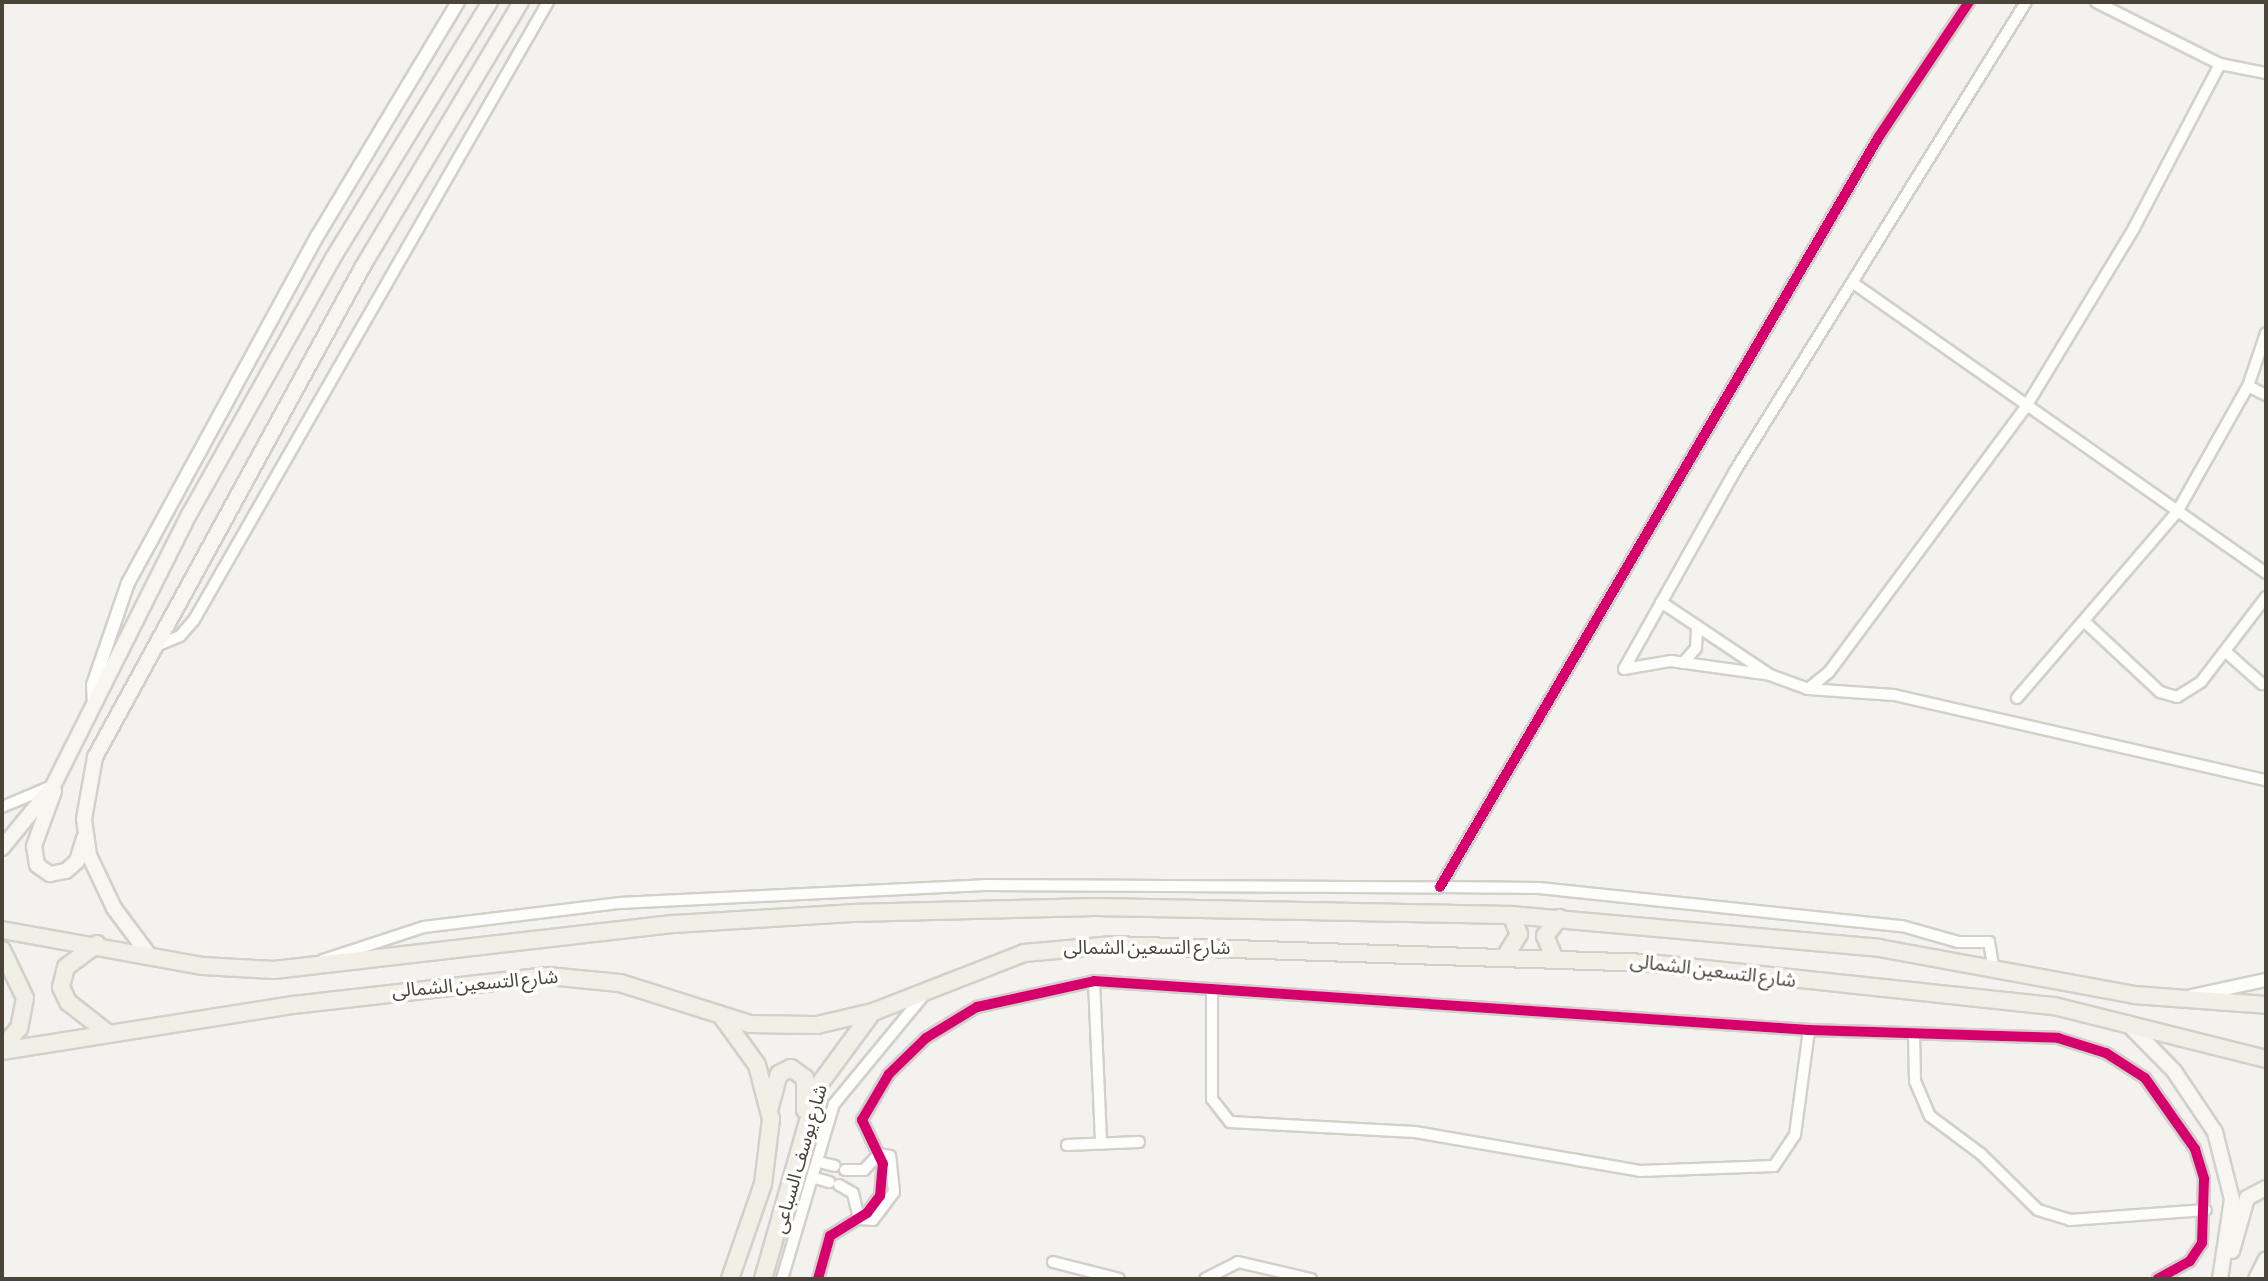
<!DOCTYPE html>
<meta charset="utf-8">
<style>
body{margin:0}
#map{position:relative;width:2268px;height:1281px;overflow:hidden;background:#f4f2ee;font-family:"Asap Condensed","Noto Sans Arabic",sans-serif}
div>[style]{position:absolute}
.roads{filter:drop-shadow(2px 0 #d2d0cb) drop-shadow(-2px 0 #d2d0cb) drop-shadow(0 2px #d2d0cb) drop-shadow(0 -2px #d2d0cb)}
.minor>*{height:10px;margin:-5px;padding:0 5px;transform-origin:5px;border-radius:5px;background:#fdfdfc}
.tertiary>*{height:12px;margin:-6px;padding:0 6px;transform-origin:6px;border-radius:6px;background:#fdfdfc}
.secondary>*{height:14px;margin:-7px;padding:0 7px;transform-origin:7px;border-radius:7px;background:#f7f6f1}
.primary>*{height:16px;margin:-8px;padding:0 8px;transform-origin:8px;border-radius:8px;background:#f2efe6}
.cycleway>*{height:10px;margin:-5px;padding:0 5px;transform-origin:5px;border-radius:5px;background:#d6006c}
span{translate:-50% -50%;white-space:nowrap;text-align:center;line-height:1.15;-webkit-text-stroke:7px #fff;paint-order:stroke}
.street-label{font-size:19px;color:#4b4439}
.frame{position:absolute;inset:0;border:4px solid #4b4439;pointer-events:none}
</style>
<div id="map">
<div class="roads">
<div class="minor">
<i style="left:2096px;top:2px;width:139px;rotate:26.6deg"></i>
<i style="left:2220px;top:64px;width:47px;rotate:11.1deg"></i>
<i style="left:1856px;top:285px;width:501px;rotate:35.09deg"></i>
<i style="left:2248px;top:386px;width:20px;rotate:27deg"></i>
<i style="left:1661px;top:602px;width:128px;rotate:33.8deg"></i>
<i style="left:2085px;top:622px;width:103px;rotate:43deg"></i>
<i style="left:2160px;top:692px;width:18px;rotate:16deg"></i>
<i style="left:2177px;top:697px;width:28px;rotate:-32deg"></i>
<i style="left:2201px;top:682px;width:107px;rotate:-52.6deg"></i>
<i style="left:154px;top:647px;width:28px;rotate:-23deg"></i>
<i style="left:180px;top:636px;width:21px;rotate:-49deg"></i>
<i style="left:194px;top:620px;width:712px;rotate:-60.2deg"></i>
<i style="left:2225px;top:651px;width:50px;rotate:41.7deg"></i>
<i style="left:1683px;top:663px;width:20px;rotate:-49deg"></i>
<i style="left:1696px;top:648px;width:22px;rotate:-87deg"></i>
<i style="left:1624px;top:669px;width:227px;rotate:-60.7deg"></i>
<i style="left:1735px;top:471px;width:552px;rotate:-58.18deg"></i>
<i style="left:1624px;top:669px;width:48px;rotate:-9.7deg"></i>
<i style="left:1671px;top:661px;width:100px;rotate:8deg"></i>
<i style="left:1770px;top:675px;width:40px;rotate:20.2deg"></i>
<i style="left:1808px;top:689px;width:86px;rotate:4deg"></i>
<i style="left:1894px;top:695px;width:382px;rotate:12.9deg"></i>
<i style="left:1808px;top:689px;width:27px;rotate:-39deg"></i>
<i style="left:1829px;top:672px;width:332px;rotate:-53.4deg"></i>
<i style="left:2027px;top:405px;width:207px;rotate:-58.8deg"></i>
<i style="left:2134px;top:228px;width:185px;rotate:-62.3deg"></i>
<i style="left:2017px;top:698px;width:245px;rotate:-49.3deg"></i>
<i style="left:2177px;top:512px;width:145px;rotate:-60.6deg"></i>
<i style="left:2248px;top:386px;width:56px;rotate:-71.2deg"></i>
<i style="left:2px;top:807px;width:54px;rotate:-22.8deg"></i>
<i style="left:1440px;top:887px;width:868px;rotate:-59.68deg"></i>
<i style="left:1878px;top:138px;width:164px;rotate:-56.2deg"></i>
<i style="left:323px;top:960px;width:106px;rotate:-18.1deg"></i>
<i style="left:424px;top:927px;width:196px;rotate:-7deg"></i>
<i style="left:619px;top:903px;width:366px;rotate:-2.8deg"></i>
<i style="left:985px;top:885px;width:455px;rotate:0.3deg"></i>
<i style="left:1440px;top:887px;width:99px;rotate:0.6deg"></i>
<i style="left:1539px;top:888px;width:365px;rotate:6deg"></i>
<i style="left:1902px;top:926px;width:58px;rotate:15.9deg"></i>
<i style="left:1958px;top:942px;width:31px"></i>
<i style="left:1989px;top:942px;width:27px;rotate:80deg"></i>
<i style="left:1094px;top:981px;width:163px;rotate:87.5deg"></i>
<i style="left:1212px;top:991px;width:108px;rotate:90deg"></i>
<i style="left:1212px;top:1099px;width:29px;rotate:52deg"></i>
<i style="left:1230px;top:1122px;width:185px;rotate:3.1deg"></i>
<i style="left:1415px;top:1132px;width:228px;rotate:9.8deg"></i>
<i style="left:1640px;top:1171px;width:134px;rotate:-2.1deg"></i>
<i style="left:1774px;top:1166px;width:37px;rotate:-56deg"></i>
<i style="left:1795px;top:1135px;width:106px;rotate:-82.4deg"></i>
<i style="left:1914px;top:1033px;width:48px;rotate:88.8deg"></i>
<i style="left:1915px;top:1081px;width:38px;rotate:67deg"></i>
<i style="left:1930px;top:1116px;width:64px;rotate:36.7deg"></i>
<i style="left:1981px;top:1154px;width:80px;rotate:44.5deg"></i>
<i style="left:2038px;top:1210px;width:34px;rotate:17deg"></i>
<i style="left:2070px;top:1220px;width:136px;rotate:-4.2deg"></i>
<i style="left:1067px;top:1145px;width:72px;rotate:-2.4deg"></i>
<i style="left:819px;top:1162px;width:16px;rotate:14deg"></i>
<i style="left:845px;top:1170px;width:19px"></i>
<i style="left:864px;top:1170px;width:22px;rotate:-47deg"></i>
<i style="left:815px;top:1178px;width:15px;rotate:16deg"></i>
<i style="left:839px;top:1185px;width:16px;rotate:30deg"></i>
<i style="left:853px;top:1193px;width:27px;rotate:77deg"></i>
<i style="left:859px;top:1219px;width:14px;rotate:4deg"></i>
<i style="left:873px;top:1220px;width:35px;rotate:-53deg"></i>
<i style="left:894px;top:1192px;width:36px;rotate:-96deg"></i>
<i style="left:890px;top:1156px;width:11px;rotate:-170deg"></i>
<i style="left:1053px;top:1262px;width:68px;rotate:14.4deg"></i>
<i style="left:782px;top:1279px;width:183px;rotate:-73.5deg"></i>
<i style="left:834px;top:1104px;width:141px;rotate:-50.5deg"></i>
<i style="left:818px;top:1279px;width:45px;rotate:-74.4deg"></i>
<i style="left:830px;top:1236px;width:44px;rotate:-31.9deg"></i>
<i style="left:867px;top:1213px;width:21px;rotate:-53deg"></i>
<i style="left:880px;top:1196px;width:32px;rotate:-85deg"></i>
<i style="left:883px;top:1164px;width:49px;rotate:-115.5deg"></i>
<i style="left:862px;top:1120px;width:53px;rotate:-59.6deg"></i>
<i style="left:889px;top:1074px;width:52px;rotate:-44.2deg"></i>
<i style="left:926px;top:1038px;width:60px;rotate:-31.3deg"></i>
<i style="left:977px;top:1007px;width:120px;rotate:-12.5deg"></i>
<i style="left:1094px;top:981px;width:717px;rotate:3.92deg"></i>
<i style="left:1809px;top:1030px;width:249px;rotate:1.8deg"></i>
<i style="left:2058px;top:1038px;width:50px;rotate:17.4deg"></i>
<i style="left:2106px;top:1053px;width:46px;rotate:32.7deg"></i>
<i style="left:2145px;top:1078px;width:87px;rotate:54.8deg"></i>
<i style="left:2195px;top:1149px;width:31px;rotate:73deg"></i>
<i style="left:2204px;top:1179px;width:64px;rotate:91.8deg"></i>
<i style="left:2202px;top:1243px;width:22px;rotate:124deg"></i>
<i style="left:2190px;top:1261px;width:37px;rotate:151deg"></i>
<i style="left:1205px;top:1279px;width:37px;rotate:-27deg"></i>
<i style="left:1238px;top:1262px;width:75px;rotate:13.1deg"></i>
</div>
<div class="tertiary">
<i style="left:94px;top:704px;width:19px;rotate:-93deg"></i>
<i style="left:93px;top:685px;width:108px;rotate:-71.1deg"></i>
<i style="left:128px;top:583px;width:396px;rotate:-61.4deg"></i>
<i style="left:318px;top:235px;width:272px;rotate:-59deg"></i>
<i style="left:2191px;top:996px;width:77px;rotate:-12deg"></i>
</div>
<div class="secondary">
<i style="left:54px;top:791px;width:59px;rotate:110deg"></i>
<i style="left:34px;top:846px;width:19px;rotate:81deg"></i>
<i style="left:37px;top:865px;width:16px;rotate:35deg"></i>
<i style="left:50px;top:874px;width:16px;rotate:-11deg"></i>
<i style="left:66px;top:871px;width:15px;rotate:-42deg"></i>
<i style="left:77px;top:861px;width:24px;rotate:-73deg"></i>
<i style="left:2px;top:848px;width:80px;rotate:-50.6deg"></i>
<i style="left:53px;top:786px;width:305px;rotate:-63.4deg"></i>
<i style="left:190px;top:513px;width:292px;rotate:-60.7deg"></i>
<i style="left:333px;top:258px;width:300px;rotate:-58.5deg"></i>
<i style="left:149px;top:955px;width:59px;rotate:-126.7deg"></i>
<i style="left:114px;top:908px;width:59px;rotate:-115.3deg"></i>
<i style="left:89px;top:855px;width:36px;rotate:-98deg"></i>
<i style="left:84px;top:819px;width:63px;rotate:-79.9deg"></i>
<i style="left:95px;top:757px;width:559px;rotate:-61.37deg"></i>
<i style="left:363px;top:266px;width:308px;rotate:-59.1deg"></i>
<i style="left:2127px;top:1023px;width:67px;rotate:45.6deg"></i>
<i style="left:2174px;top:1071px;width:73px;rotate:56.1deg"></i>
<i style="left:2215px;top:1132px;width:69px;rotate:75.8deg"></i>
<i style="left:2232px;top:1199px;width:81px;rotate:98.5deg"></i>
<i style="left:2232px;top:1251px;width:55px;rotate:-74.2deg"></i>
<i style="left:2247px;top:1198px;width:21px;rotate:-28deg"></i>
<i style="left:2256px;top:1279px;width:22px;rotate:-63deg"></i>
</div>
<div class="primary">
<i style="left:2px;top:930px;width:203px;rotate:10.2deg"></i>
<i style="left:202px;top:966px;width:72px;rotate:3.2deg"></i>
<i style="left:274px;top:970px;width:403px;rotate:-6.6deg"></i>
<i style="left:674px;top:924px;width:178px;rotate:-3.5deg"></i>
<i style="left:852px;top:913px;width:242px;rotate:-1.4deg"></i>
<i style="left:1094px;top:907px;width:417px;rotate:1.1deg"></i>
<i style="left:1511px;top:915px;width:369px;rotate:5.1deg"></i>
<i style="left:1879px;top:948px;width:259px;rotate:10.4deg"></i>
<i style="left:2134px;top:995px;width:132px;rotate:4.3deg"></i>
<i style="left:97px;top:944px;width:39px;rotate:143deg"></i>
<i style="left:66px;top:967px;width:21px;rotate:104deg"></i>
<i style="left:61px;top:987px;width:17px;rotate:65deg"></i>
<i style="left:68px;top:1002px;width:52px;rotate:38deg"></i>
<i style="left:2px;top:950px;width:53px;rotate:64.4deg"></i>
<i style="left:25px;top:998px;width:31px;rotate:101deg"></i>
<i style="left:19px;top:1028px;width:26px;rotate:130deg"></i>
<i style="left:1506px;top:955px;width:25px;rotate:-58deg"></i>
<i style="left:1519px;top:934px;width:21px;rotate:-113deg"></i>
<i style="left:1554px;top:957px;width:23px;rotate:-113deg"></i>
<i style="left:1545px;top:936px;width:23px;rotate:-52deg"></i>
<i style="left:723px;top:1018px;width:58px;rotate:54.1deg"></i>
<i style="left:757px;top:1065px;width:56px;rotate:75.5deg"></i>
<i style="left:771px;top:1119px;width:65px;rotate:97deg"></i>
<i style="left:763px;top:1184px;width:101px;rotate:109.2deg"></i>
<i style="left:2px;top:1051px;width:295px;rotate:-9deg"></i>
<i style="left:293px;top:1005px;width:257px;rotate:-6.5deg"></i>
<i style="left:548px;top:976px;width:72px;rotate:5.6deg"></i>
<i style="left:620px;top:983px;width:136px;rotate:17.5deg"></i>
<i style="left:750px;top:1024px;width:67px;rotate:0.9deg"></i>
<i style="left:817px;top:1025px;width:57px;rotate:-13.1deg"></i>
<i style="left:873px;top:1012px;width:162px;rotate:-21.3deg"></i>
<i style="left:1024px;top:953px;width:89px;rotate:-5.1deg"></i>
<i style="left:1113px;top:945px;width:537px;rotate:1.92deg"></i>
<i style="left:1650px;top:963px;width:406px;rotate:6.1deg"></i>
<i style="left:2054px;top:1006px;width:219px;rotate:14deg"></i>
<i style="left:770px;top:1107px;width:34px;rotate:-75deg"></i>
<i style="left:779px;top:1074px;width:13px;rotate:-27deg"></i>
<i style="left:791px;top:1068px;width:17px;rotate:36deg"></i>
<i style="left:805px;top:1078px;width:32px;rotate:90deg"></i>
<i style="left:763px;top:1279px;width:201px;rotate:-74.1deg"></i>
<i style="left:818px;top:1086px;width:89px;rotate:-53.6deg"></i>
</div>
</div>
<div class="cycleway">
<i style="left:1440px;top:887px;width:868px;rotate:-59.68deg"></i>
<i style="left:1878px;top:138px;width:164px;rotate:-56.2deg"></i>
<i style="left:818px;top:1279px;width:45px;rotate:-74.4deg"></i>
<i style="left:830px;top:1236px;width:44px;rotate:-31.9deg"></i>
<i style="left:867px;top:1213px;width:21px;rotate:-53deg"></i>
<i style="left:880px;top:1196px;width:32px;rotate:-85deg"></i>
<i style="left:883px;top:1164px;width:49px;rotate:-115.5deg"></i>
<i style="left:862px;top:1120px;width:53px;rotate:-59.6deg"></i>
<i style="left:889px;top:1074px;width:52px;rotate:-44.2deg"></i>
<i style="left:926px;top:1038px;width:60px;rotate:-31.3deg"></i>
<i style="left:977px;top:1007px;width:120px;rotate:-12.5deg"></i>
<i style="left:1094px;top:981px;width:717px;rotate:3.92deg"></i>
<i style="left:1809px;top:1030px;width:249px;rotate:1.8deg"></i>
<i style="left:2058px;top:1038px;width:50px;rotate:17.4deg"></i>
<i style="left:2106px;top:1053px;width:46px;rotate:32.7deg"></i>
<i style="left:2145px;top:1078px;width:87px;rotate:54.8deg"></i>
<i style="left:2195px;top:1149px;width:31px;rotate:73deg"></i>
<i style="left:2204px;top:1179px;width:64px;rotate:91.8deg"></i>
<i style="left:2202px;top:1243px;width:22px;rotate:124deg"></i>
<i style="left:2190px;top:1261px;width:37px;rotate:151deg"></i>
</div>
<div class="street-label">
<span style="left:1147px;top:948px">شارع التسعين الشمالى</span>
<span style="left:1713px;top:971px;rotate:7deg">شارع التسعين الشمالى</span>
<span style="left:475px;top:984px;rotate:-5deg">شارع التسعين الشمالى</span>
<span style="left:800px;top:1159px;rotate:-74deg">شارع يوسف السباعى</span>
</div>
<div class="frame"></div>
</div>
